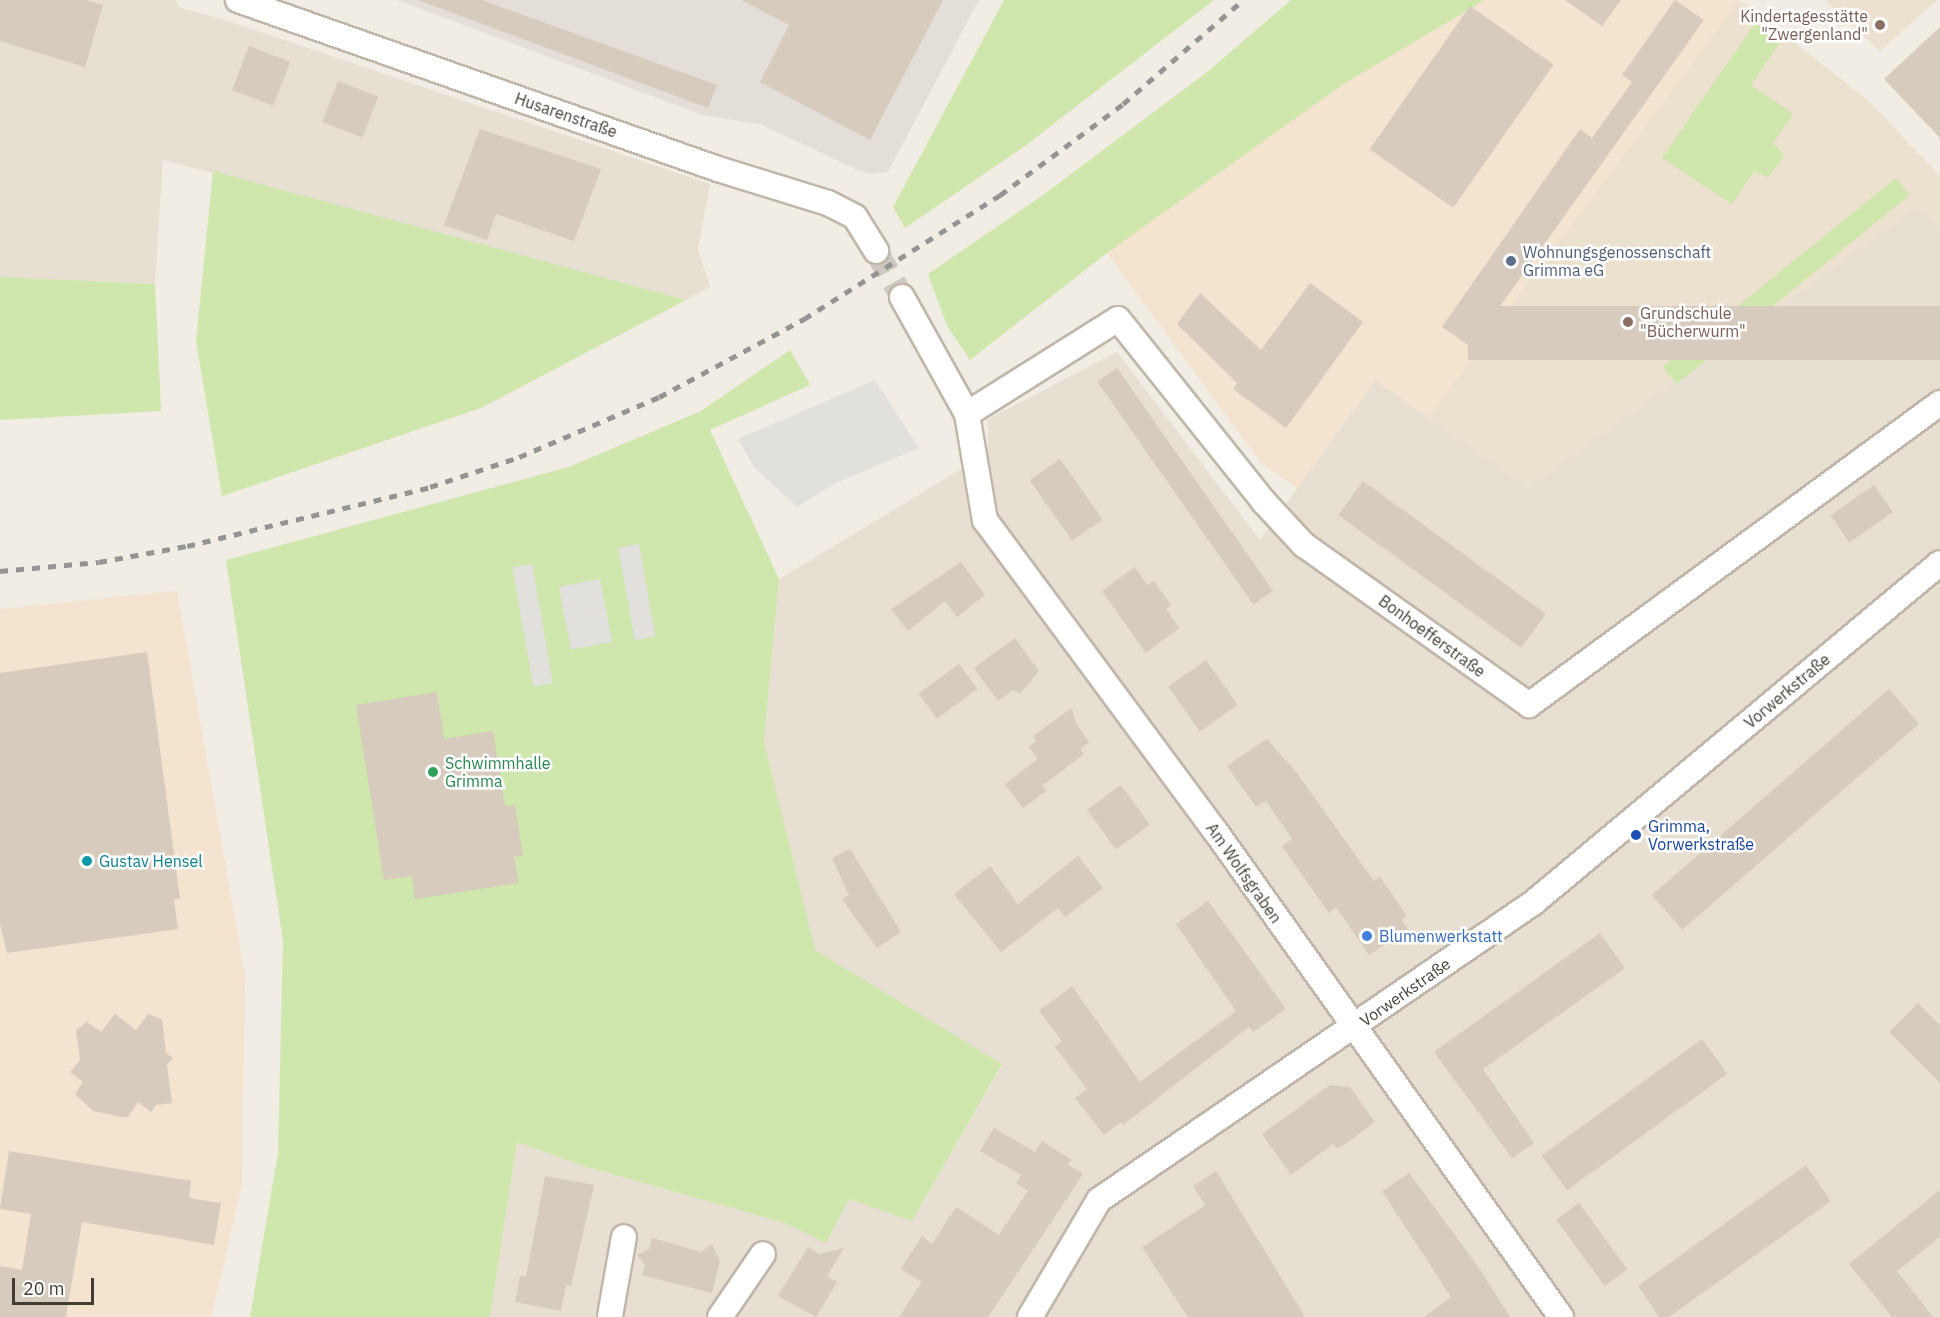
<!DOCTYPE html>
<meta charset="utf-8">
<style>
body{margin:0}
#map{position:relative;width:1940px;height:1317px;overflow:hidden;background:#f2ede4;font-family:"IBM Plex Sans",sans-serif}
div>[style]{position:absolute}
.residential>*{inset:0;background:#e6dfd2}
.commercial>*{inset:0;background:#f4e3ce}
.industrial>*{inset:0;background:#e4ded9}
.education>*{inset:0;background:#ebe1ce}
.green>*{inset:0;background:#cfe6ac;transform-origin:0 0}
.parking>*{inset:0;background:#e2e0dc;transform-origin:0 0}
.building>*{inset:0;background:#d6cbbc;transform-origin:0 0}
.minor-tunnel>*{height:24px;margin-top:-12px;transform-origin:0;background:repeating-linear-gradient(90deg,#cfcac1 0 24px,transparent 0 36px)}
.roads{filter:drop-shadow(2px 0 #c0b7aa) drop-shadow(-2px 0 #c0b7aa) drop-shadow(0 2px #c0b7aa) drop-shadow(0 -2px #c0b7aa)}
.minor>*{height:24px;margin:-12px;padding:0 12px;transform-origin:12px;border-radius:12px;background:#fff}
.rail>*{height:4.5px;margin-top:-2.25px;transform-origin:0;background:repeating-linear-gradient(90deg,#949494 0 8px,transparent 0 16px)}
.dots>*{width:16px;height:16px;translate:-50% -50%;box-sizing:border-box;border:3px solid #fff;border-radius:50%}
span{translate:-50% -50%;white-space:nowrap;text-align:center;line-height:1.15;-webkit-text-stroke:5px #fff;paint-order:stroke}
.education-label{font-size:16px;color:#785e54}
.right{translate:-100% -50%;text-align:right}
.left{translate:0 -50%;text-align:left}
.street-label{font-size:16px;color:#443d34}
.service-label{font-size:16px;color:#4e5e75}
.leisure-label{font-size:16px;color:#27864d}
.transit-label{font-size:16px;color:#164399}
.culture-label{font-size:16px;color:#0d838f}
.shop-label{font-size:16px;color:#366cbe}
.scale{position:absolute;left:12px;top:1278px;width:82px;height:27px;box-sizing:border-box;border:3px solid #443d34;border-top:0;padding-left:8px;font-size:18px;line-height:21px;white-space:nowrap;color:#443d34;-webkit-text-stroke:4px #fff;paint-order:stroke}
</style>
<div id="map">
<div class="residential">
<i style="clip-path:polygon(0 0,176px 0,178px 7px,222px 19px,710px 184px,698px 249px,710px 287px,686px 300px,163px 160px,155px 284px,0 277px)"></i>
<i style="clip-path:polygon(1916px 207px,1940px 227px,1940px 1317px,490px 1317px,517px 1142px,585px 1167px,785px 1223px,826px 1242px,849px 1199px,912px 1221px,1002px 1065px,815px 951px,764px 741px,779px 579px,988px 453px,988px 419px,1117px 352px,1260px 540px,1375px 380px,1528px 487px)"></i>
</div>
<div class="commercial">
<i style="clip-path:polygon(1485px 0,1739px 0,1428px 417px,1375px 380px,1297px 488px,1261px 463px,1107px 253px,1345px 83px)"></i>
<i style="clip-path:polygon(177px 591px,245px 976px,242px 1185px,211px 1317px,0 1317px,0 609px)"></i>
</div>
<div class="industrial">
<i style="clip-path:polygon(397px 0,979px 0,888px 172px,874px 174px,862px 172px,760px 124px,702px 115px)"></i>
</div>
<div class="education">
<i style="clip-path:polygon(1739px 0,1867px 99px,1940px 176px,1940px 227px,1916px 207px,1528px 487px,1428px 417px)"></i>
<i style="clip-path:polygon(1825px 0,1937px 0,1880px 51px)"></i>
</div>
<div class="green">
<i style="clip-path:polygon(1004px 0,1214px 0,1025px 146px,905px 228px,893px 207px)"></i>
<i style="clip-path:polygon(1291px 0,1485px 0,1345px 83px,1107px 253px,970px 360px,947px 326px,928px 274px,1043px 195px,1206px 73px)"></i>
<i style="clip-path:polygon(1755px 23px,1781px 41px,1751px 85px,1793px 114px,1773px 143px,1784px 155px,1768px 178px,1754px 171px,1732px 204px,1662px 158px)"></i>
<i style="clip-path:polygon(213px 171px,686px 300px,481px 408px,222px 496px,196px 341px)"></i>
<i style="left:1896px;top:178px;width:22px;height:300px;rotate:51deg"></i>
<i style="clip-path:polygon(0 277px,155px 284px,161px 411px,0 420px)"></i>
<i style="clip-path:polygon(790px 350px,810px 385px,710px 430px,779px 579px,764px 741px,815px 950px,1002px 1064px,912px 1221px,849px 1199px,826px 1243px,785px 1223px,583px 1166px,517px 1142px,490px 1317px,250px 1317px,278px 1153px,283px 941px,226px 560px,569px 467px,701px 411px)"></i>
</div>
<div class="parking">
<i style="clip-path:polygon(875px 380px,919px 448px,836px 483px,797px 507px,754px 467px,738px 439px)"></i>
<i style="left:639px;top:544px;width:94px;height:21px;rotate:80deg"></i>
<i style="left:532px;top:564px;width:121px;height:20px;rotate:80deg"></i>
<i style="left:600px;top:579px;width:64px;height:42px;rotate:79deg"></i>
</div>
<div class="building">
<i style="clip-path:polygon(0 0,86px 0,103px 5px,85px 67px,0 41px)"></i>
<i style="clip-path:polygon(418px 0,482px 0,717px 85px,708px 108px)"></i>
<i style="clip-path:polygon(742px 0,943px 0,870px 140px,760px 82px,789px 25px)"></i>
<i style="clip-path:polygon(1565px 0,1621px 0,1602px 26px)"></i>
<i style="clip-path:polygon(1675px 0,1704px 20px,1471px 347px,1442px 327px,1580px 129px,1592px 138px,1632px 82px,1622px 75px)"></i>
<i style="left:1470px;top:6px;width:102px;height:175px;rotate:35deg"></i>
<i style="clip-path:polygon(1940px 27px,1940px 138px,1884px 79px)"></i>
<i style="left:249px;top:46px;width:44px;height:47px;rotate:21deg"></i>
<i style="left:338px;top:81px;width:43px;height:44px;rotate:21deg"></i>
<i style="clip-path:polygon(480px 129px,601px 169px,574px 241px,496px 214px,487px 240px,444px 225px)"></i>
<i style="clip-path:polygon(1310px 283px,1363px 322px,1286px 428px,1233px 389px,1237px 383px,1177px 324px,1200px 293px,1261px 350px)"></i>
<i style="left:1940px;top:306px;width:54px;height:472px;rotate:90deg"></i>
<i style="left:1117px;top:368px;width:272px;height:24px;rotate:55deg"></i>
<i style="left:1060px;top:459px;width:74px;height:37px;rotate:55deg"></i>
<i style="left:1363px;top:481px;width:226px;height:42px;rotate:36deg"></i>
<i style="left:1874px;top:485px;width:33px;height:53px;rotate:55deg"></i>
<i style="clip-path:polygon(961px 562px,985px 595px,957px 617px,945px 601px,908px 631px,891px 609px)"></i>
<i style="clip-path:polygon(1135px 567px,1147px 585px,1154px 581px,1171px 605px,1166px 609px,1179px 628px,1146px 653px,1102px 591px)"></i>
<i style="clip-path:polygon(1015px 638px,1039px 671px,1020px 694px,1013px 690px,998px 701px,974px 668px)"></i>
<i style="clip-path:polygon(147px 652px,180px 899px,174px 899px,178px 929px,7px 953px,0 924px,0 673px)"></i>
<i style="left:1206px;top:660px;width:55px;height:46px;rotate:55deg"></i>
<i style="left:959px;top:664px;width:31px;height:50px;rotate:54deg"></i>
<i style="left:1889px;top:689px;width:46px;height:314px;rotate:49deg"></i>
<i style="clip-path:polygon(437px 692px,444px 739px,493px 731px,505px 806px,515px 805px,523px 856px,514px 857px,519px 883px,415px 899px,412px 876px,384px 880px,356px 705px)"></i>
<i style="clip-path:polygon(1072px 708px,1075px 722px,1089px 742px,1080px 749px,1084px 754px,1042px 786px,1046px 791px,1023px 808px,1005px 784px,1038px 759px,1029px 747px,1036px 741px,1033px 736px)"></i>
<i style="clip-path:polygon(1267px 739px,1297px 773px,1374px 881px,1380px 877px,1407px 916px,1402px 920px,1408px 929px,1369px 955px,1336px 907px,1329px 913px,1282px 846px,1292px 839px,1266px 801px,1256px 807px,1227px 766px)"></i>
<i style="left:1121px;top:785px;width:49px;height:42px;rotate:54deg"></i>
<i style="clip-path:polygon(850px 849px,901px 932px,877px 948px,842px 899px,849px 895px,832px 858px)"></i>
<i style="clip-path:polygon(1078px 856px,1103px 888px,1065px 917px,1058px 908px,1001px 952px,954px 894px,990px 866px,1018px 904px)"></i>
<i style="clip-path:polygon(1208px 901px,1286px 1009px,1253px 1032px,1249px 1027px,1123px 1125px,1121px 1122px,1104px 1135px,1075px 1098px,1087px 1089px,1055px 1047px,1062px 1041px,1039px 1011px,1072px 986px,1140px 1082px,1236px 1011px,1176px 924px)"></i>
<i style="clip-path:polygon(1600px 933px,1625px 968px,1483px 1069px,1534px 1143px,1512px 1158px,1434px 1052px)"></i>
<i style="clip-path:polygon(1918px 1003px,1940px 1025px,1940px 1083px,1889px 1032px)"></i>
<i style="clip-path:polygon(115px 1014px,136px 1030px,148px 1014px,162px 1019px,166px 1053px,173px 1058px,167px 1065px,172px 1103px,156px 1105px,151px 1112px,138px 1102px,128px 1117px,121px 1117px,93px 1111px,75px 1094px,83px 1082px,70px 1072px,80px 1060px,76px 1030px,87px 1022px,101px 1032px)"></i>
<i style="left:1702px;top:1039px;width:43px;height:198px;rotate:54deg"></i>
<i style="clip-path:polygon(1330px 1085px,1350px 1087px,1375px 1122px,1344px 1145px,1336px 1148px,1333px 1144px,1291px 1175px,1262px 1134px)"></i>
<i style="clip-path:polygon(994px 1128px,1035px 1152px,1042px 1141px,1072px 1160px,1067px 1164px,1083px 1174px,988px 1317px,899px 1317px,922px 1282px,901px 1269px,922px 1236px,932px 1244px,956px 1207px,999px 1235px,1028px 1191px,1016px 1183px,1021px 1175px,980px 1151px)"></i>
<i style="clip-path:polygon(9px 1151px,191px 1181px,189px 1198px,221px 1203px,214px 1245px,82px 1222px,66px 1317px,0 1317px,0 1266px,22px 1270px,31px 1214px,0 1209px)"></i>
<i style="clip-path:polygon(1806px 1165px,1831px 1201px,1669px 1317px,1659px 1317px,1638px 1286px)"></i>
<i style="clip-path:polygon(1216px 1171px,1305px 1317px,1188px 1317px,1142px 1247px,1205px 1205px,1193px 1186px)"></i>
<i style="clip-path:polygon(1409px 1173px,1479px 1268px,1510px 1317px,1424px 1317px,1451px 1297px,1382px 1191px)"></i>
<i style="clip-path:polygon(545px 1176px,594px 1185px,571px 1286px,566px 1285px,561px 1311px,515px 1302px,520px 1276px,526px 1277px)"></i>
<i style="clip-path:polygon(1940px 1190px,1940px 1237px,1897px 1271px,1933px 1317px,1892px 1317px,1849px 1264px)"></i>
<i style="left:1579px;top:1203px;width:82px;height:28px;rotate:54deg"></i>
<i style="clip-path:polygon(652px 1238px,701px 1252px,712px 1244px,720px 1261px,712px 1293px,642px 1275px,645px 1265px,637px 1255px,649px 1249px)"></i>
<i style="clip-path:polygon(808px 1247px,819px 1254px,844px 1248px,827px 1276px,837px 1282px,816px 1317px,778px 1296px)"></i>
</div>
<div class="minor-tunnel">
<i style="left:876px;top:251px;width:53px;rotate:60.5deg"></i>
</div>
<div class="roads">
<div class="minor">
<i style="left:238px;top:0;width:509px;rotate:19.4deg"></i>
<i style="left:718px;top:169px;width:115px;rotate:17.2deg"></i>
<i style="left:828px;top:203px;width:30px;rotate:27deg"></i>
<i style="left:855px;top:217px;width:40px;rotate:58deg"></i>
<i style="left:902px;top:297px;width:134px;rotate:60.9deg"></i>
<i style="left:967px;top:414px;width:108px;rotate:80.4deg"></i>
<i style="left:985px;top:520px;width:388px;rotate:53.5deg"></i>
<i style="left:1216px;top:832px;width:595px;rotate:54.57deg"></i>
<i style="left:967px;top:414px;width:178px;rotate:-32.2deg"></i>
<i style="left:1118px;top:319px;width:234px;rotate:51.4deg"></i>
<i style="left:1264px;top:502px;width:59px;rotate:47.1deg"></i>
<i style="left:1304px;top:545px;width:276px;rotate:35.4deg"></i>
<i style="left:1529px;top:705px;width:510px;rotate:-36.31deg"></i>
<i style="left:610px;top:1316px;width:80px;rotate:-80deg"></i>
<i style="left:720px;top:1317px;width:76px;rotate:-55.7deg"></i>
<i style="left:1030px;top:1317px;width:136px;rotate:-59.5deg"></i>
<i style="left:1099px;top:1200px;width:526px;rotate:-34.39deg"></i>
<i style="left:1533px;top:903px;width:530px;rotate:-39.87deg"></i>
</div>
</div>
<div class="rail">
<i style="left:0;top:571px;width:99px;rotate:-5.2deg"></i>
<i style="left:99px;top:562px;width:89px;rotate:-10.3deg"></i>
<i style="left:187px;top:546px;width:250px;rotate:-13.6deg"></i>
<i style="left:430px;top:487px;width:94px;rotate:-18.6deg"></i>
<i style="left:519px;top:457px;width:152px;rotate:-23.2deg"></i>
<i style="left:659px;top:397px;width:165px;rotate:-28.3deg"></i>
<i style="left:804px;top:319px;width:232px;rotate:-32.3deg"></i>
<i style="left:1000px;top:195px;width:153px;rotate:-36.5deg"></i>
<i style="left:1123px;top:104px;width:159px;rotate:-40.9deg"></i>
</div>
<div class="dots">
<i style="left:1880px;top:25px;background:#8d6e63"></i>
<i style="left:1511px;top:261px;background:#5c6f8a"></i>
<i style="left:1628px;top:322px;background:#8d6e63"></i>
<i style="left:433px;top:772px;background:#2e9e5b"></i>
<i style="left:1636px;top:835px;background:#1a4fb4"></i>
<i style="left:87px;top:861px;background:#0f9aa8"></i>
<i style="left:1367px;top:936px;background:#3f7fe0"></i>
</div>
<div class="education-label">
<span class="right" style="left:1868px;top:25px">Kindertagesstätte<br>"Zwergenland"</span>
<span class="left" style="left:1640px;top:322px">Grundschule<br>"Bücherwurm"</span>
</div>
<div class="street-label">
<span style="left:566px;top:115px;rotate:19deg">Husarenstraße</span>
<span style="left:1432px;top:636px;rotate:36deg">Bonhoefferstraße</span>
<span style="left:1787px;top:691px;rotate:-40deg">Vorwerkstraße</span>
<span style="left:1244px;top:873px;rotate:55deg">Am Wolfsgraben</span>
<span style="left:1405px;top:992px;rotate:-35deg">Vorwerkstraße</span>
</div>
<div class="service-label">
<span class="left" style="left:1523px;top:261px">Wohnungsgenossenschaft<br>Grimma eG</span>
</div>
<div class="leisure-label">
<span class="left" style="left:445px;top:772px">Schwimmhalle<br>Grimma</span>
</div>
<div class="transit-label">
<span class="left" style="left:1648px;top:835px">Grimma,<br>Vorwerkstraße</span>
</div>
<div class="culture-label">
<span class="left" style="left:99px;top:861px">Gustav Hensel</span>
</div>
<div class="shop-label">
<span class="left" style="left:1379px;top:936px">Blumenwerkstatt</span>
</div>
<div class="scale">20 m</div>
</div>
